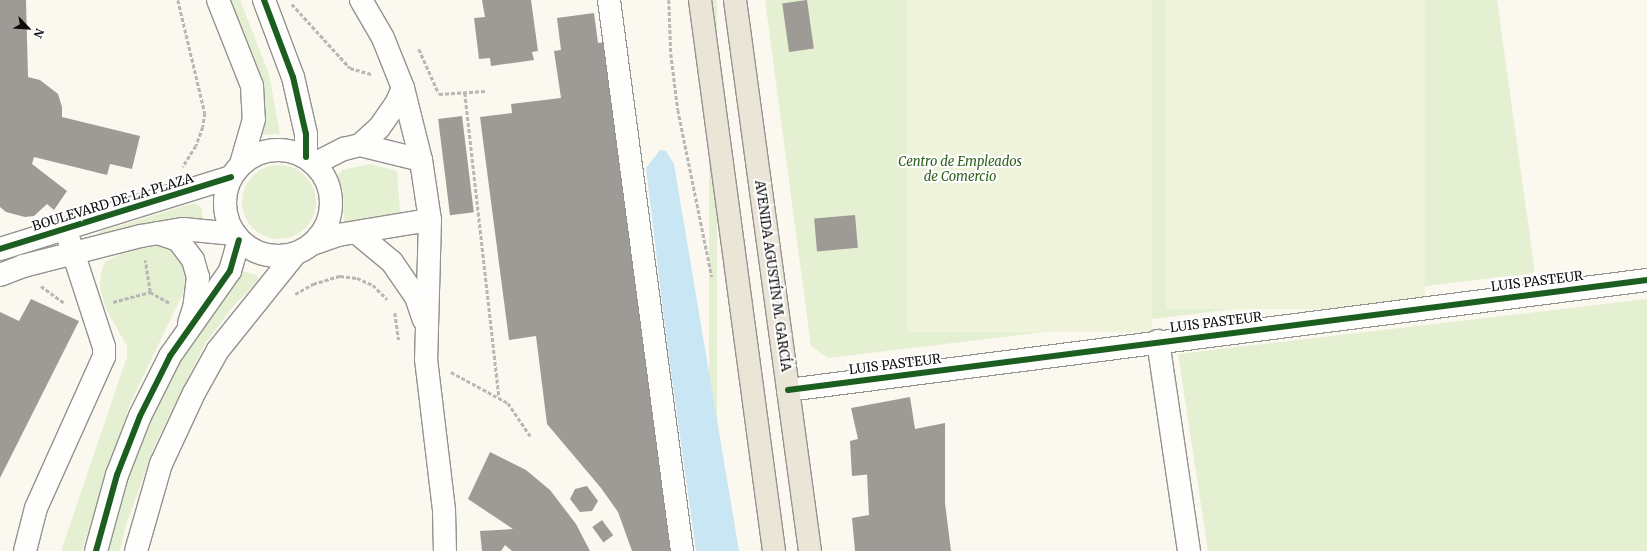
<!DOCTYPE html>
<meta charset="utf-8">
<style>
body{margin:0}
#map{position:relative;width:1647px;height:551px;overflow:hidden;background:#fbf8f0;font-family:Merriweather,serif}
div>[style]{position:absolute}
.green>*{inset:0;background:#e5efd1;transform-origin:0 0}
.round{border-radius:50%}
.pitch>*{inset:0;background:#eef3da;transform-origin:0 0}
.water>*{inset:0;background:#c8e6f4}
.building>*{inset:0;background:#9e9a96;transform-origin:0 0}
.path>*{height:2.5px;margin-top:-1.25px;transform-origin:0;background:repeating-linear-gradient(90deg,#b7b7b5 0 4px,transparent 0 6px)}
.roads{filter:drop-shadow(1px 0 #94928f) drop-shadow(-1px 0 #94928f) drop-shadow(0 1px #94928f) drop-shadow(0 -1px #94928f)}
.minor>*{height:22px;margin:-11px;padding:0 11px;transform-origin:11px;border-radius:11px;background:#fefefd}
.minor>.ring{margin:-11px;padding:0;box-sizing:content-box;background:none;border:22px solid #fefefd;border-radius:50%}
.major>*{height:22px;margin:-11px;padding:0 11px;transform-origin:11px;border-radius:11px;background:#ebe5d8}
.cycleway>*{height:6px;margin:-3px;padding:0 3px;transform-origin:3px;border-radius:3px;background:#1b5e20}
span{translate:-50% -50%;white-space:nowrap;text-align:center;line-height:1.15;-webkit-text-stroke:4px #fff;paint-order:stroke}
.park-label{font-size:13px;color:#30621e;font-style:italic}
.street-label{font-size:13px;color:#0c0c0c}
.north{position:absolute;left:8px;top:8px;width:40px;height:40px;-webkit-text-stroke:3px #fff;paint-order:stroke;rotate:115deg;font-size:11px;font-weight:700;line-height:16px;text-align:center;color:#0c0c0c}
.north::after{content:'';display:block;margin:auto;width:14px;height:18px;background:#0c0c0c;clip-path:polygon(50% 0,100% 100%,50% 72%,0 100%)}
</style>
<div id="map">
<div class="green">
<i style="clip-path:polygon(227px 0,240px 0,269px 74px,280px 134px,259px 135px)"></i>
<i style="left:709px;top:0;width:8px;height:556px"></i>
<i style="clip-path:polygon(765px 0,1497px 0,1535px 273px,828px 358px,811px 346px)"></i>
<i style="clip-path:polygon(370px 164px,397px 171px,400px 214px,344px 223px,343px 190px,337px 176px,342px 170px)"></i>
<i class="round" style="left:242px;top:165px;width:74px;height:74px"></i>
<i style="clip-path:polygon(194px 203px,202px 208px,203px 222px,100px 237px,99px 232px)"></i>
<i style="clip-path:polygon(160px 245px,173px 251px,182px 261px,188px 276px,184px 291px,130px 404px,82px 551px,61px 551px,127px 357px,127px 346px,106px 309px,100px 287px,101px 272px,105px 262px,114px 257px,129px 251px)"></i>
<i style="clip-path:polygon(237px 270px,257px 275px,258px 280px,231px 309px,205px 344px,155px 445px,126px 525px,120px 551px,105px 551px,139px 440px,193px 337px)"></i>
<i style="clip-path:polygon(1647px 299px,1647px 551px,1208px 551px,1178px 354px)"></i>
</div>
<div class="pitch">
<i style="left:907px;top:0;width:245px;height:332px"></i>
<i style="left:1166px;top:0;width:259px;height:309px"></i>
</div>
<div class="water">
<i style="clip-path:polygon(660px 150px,666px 151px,674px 164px,739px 551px,696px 551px,666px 335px,646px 168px)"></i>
</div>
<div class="building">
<i style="clip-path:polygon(0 0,26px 0,28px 77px,40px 80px,58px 94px,62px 107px,62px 117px,140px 136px,132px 169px,110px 164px,107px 175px,34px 157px,32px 164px,67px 191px,54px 210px,47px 204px,34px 216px,25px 217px,6px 212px,0 207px)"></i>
<i style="clip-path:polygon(482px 0,531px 0,538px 51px,532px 52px,534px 60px,491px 66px,490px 58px,479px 59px,474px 18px,485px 17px)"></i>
<i style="left:807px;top:0;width:49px;height:25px;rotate:82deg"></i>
<i style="clip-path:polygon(594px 13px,598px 43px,607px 42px,675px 551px,632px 551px,618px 512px,601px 488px,547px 424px,536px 336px,509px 340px,480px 117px,512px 113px,511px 104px,561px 98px,554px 51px,561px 50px,557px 18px)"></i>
<i style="left:462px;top:116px;width:97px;height:24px;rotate:83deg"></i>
<i style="left:855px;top:215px;width:33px;height:41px;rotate:85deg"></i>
<i style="clip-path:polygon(31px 299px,79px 321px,0 478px,0 312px,19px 321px)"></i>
<i style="clip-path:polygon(910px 397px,915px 429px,945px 423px,945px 503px,951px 551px,855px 551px,852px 518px,869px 515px,867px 474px,873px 474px,852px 476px,850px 441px,858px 439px,851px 408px)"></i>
<i style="clip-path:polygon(490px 452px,526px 470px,550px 490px,576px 524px,590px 551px,512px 551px,505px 545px,501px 551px,482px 551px,480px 531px,513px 529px,468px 499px)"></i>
<i style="clip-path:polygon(587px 486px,598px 501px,592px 511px,580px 512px,570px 499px,575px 489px)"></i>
<i style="left:602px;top:520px;width:19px;height:12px;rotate:54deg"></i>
</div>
<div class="path">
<i style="left:178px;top:0;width:116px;rotate:76.6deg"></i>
<i style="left:205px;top:113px;width:14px;rotate:98deg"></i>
<i style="left:203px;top:127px;width:20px;rotate:110deg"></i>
<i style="left:196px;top:146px;width:25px;rotate:122deg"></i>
<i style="left:669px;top:0;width:54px;rotate:87.9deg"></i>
<i style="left:671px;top:54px;width:56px;rotate:82.9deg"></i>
<i style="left:678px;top:110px;width:170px;rotate:78.5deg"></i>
<i style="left:292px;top:4px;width:86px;rotate:47.8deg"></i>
<i style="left:350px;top:68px;width:22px;rotate:16deg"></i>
<i style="left:419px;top:49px;width:49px;rotate:66deg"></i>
<i style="left:439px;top:94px;width:46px;rotate:-3.7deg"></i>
<i style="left:465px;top:93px;width:306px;rotate:83.6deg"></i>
<i style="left:41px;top:286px;width:29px;rotate:36deg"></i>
<i style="left:150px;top:292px;width:23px;rotate:29deg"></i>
<i style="left:295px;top:294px;width:21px;rotate:-29deg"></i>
<i style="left:313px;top:284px;width:28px;rotate:-17deg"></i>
<i style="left:340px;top:276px;width:17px;rotate:7deg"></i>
<i style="left:357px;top:278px;width:17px;rotate:24deg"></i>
<i style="left:373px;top:285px;width:20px;rotate:45deg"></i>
<i style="left:113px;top:302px;width:38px;rotate:-15deg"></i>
<i style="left:150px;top:292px;width:32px;rotate:-99deg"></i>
<i style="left:395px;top:313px;width:27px;rotate:82deg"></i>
<i style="left:451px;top:372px;width:65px;rotate:28.5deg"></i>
<i style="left:508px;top:403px;width:41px;rotate:55.9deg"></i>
</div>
<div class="roads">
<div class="minor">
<i style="left:218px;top:0;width:92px;rotate:68.4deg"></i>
<i style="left:252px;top:86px;width:33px;rotate:87deg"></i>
<i style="left:254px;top:119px;width:47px;rotate:106.1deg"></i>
<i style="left:264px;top:0;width:82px;rotate:69.4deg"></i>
<i style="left:293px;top:77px;width:58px;rotate:77.2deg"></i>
<i style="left:306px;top:134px;width:23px;rotate:90deg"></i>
<i style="left:361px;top:0;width:44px;rotate:59.9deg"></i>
<i style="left:383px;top:38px;width:54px;rotate:68.2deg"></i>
<i style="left:403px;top:88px;width:74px;rotate:76deg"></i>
<i style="left:421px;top:160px;width:61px;rotate:81.5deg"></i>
<i style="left:430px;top:220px;width:139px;rotate:91.6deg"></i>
<i style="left:426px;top:359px;width:153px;rotate:83.2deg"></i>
<i style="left:444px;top:511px;width:40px;rotate:88.6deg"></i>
<i style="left:609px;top:0;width:556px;rotate:82.45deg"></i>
<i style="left:360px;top:145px;width:25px;rotate:-42deg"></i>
<i style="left:379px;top:128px;width:29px;rotate:-55deg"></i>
<i style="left:396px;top:104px;width:17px;rotate:-66deg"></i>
<i class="ring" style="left:225px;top:150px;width:84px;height:84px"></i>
<i style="left:314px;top:164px;width:34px;rotate:-27deg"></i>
<i style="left:344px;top:149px;width:16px;rotate:-14deg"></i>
<i style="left:360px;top:145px;width:63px;rotate:13.8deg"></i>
<i style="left:158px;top:233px;width:21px;rotate:19deg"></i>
<i style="left:178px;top:240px;width:25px;rotate:53deg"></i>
<i style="left:193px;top:260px;width:18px;rotate:74deg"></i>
<i style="left:198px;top:277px;width:31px;rotate:97deg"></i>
<i style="left:194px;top:308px;width:16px;rotate:108deg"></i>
<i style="left:357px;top:233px;width:45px;rotate:39.6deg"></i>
<i style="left:392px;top:262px;width:42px;rotate:55.6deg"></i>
<i style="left:416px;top:297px;width:24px;rotate:71deg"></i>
<i style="left:312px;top:244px;width:28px;rotate:-19deg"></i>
<i style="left:338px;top:235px;width:93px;rotate:-9.3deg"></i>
<i style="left:0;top:249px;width:242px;rotate:-17.3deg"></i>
<i style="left:0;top:275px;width:25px;rotate:-21deg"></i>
<i style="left:23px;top:266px;width:122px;rotate:-14.3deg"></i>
<i style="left:141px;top:236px;width:43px;rotate:-9.5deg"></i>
<i style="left:183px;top:229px;width:51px;rotate:5.6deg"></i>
<i style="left:1158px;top:341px;width:212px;rotate:81.6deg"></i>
<i style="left:788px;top:390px;width:866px;rotate:-7.3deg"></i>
<i style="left:25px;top:551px;width:44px;rotate:-75.7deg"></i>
<i style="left:36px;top:508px;width:166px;rotate:-65.8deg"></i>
<i style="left:104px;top:357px;width:10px;rotate:-90deg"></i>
<i style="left:104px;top:347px;width:125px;rotate:-108.1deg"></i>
<i style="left:96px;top:551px;width:79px;rotate:-74.6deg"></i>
<i style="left:117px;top:475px;width:63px;rotate:-68.7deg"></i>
<i style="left:140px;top:416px;width:67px;rotate:-63.4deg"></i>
<i style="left:170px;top:356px;width:104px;rotate:-54.8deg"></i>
<i style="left:230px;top:271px;width:32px;rotate:-74deg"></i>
<i style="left:136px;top:551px;width:91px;rotate:-74deg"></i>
<i style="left:161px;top:464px;width:78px;rotate:-65.1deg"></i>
<i style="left:194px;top:393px;width:49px;rotate:-60.8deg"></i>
<i style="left:218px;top:350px;width:124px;rotate:-51.2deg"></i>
</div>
<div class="major">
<i style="left:700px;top:0;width:556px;rotate:82.35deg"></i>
<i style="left:735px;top:0;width:556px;rotate:82.25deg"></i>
</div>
</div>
<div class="cycleway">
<i style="left:264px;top:0;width:82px;rotate:69.4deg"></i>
<i style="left:293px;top:77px;width:58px;rotate:77.2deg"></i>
<i style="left:306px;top:134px;width:23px;rotate:90deg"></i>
<i style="left:0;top:249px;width:242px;rotate:-17.3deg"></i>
<i style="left:788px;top:390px;width:866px;rotate:-7.3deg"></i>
<i style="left:96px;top:551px;width:79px;rotate:-74.6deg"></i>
<i style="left:117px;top:475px;width:63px;rotate:-68.7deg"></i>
<i style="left:140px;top:416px;width:67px;rotate:-63.4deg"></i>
<i style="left:170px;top:356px;width:104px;rotate:-54.8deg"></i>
<i style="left:230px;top:271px;width:32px;rotate:-74deg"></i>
</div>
<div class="park-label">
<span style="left:960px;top:170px">Centro de Empleados<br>de Comercio</span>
</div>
<div class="street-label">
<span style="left:113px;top:203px;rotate:-17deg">BOULEVARD DE LA PLAZA</span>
<span style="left:772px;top:276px;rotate:82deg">AVENIDA AGUSTÍN M. GARCÍA</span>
<span style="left:1537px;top:282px;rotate:-7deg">LUIS PASTEUR</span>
<span style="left:1216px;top:323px;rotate:-7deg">LUIS PASTEUR</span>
<span style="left:895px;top:365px;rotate:-7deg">LUIS PASTEUR</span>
</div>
<div class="north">N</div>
</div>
